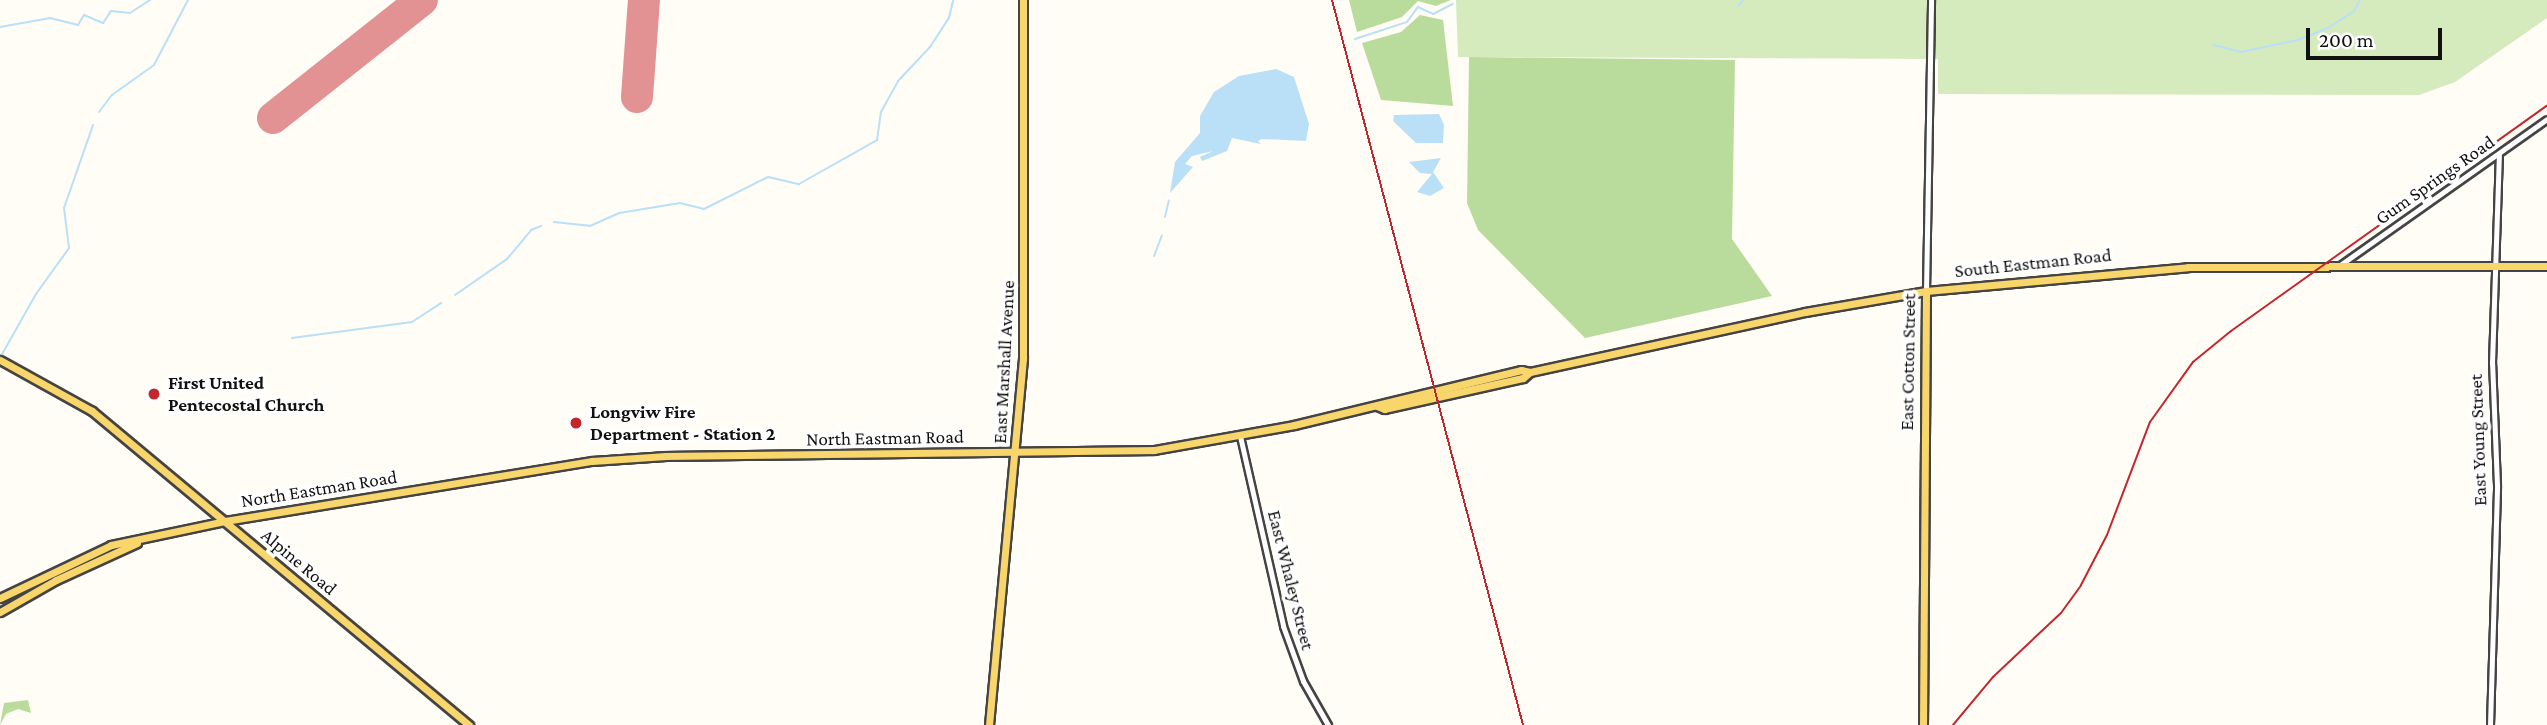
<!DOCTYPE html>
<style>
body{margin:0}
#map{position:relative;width:2547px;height:725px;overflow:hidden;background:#fffdf5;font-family:"Crimson Pro",serif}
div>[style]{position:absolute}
.green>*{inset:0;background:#d5ebbd}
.forest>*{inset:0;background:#b9dc9c}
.water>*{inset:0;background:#b9e0f7}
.stream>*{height:2px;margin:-1px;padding:0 1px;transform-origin:1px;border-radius:1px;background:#b9e0f7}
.runway>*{height:32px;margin:-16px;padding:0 16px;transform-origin:16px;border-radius:16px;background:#e29292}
.roads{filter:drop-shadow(2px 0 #444) drop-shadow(-2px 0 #444) drop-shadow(0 2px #444) drop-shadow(0 -2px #444)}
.minor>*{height:5px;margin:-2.5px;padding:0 2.5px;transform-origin:2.5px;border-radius:2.5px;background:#fff}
.major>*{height:7px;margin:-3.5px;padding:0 3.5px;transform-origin:3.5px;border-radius:3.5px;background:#f9d66b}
.rail>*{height:2px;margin:-1px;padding:0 1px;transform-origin:1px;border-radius:1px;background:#c4262e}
.dots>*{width:19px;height:19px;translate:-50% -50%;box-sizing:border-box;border:4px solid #fff;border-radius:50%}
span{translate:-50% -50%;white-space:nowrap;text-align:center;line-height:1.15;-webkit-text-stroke:7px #fff;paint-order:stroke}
.street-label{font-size:19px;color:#111}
.poi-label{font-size:19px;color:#111;font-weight:700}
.left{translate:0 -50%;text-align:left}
.scale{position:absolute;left:2306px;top:28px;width:136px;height:32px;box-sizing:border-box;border:4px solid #111;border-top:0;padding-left:9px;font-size:21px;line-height:24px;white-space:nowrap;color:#111;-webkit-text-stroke:5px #fff;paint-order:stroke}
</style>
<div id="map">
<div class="green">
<i style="clip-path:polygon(1456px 0,2547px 0,2547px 18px,2455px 82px,2419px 95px,1938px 94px,1938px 59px,1458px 57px)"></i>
</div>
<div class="forest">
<i style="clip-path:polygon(1349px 0,1451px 0,1436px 6px,1418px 1px,1402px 17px,1357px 32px)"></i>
<i style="clip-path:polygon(1420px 15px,1443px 20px,1453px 106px,1381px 100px,1362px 43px,1401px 32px)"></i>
<i style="clip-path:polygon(1469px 57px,1735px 60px,1732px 239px,1772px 296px,1585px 338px,1478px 230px,1467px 203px)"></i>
<i style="clip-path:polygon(28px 700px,31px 713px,18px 709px,6px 714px,0 725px,4px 703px)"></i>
</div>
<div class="water">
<i style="clip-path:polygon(1276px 69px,1294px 77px,1309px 124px,1306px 141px,1262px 139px,1258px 141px,1261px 144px,1232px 138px,1227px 151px,1202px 161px,1200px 157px,1213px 151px,1192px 156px,1185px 164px,1193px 167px,1170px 193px,1175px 162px,1200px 133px,1200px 116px,1214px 92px,1239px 76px)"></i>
<i style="clip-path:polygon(1439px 114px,1444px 125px,1443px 143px,1416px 143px,1393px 121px,1394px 115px)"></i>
<i style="clip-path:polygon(1441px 158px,1433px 172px,1444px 188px,1430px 196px,1417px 192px,1432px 174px,1420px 173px,1409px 162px)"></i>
</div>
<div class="stream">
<i style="left:1738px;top:6px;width:8px;rotate:-50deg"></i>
<i style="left:0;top:27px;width:51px;rotate:-10.2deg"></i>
<i style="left:50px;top:18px;width:29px;rotate:14deg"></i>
<i style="left:78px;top:25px;width:12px;rotate:-59deg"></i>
<i style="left:84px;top:15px;width:21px;rotate:23deg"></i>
<i style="left:103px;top:23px;width:14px;rotate:-56deg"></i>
<i style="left:111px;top:11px;width:19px;rotate:6deg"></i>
<i style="left:130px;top:13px;width:24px;rotate:-33deg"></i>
<i style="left:1355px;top:39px;width:55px;rotate:-18.1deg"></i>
<i style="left:1407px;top:22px;width:19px;rotate:-54deg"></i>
<i style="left:1418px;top:7px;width:17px;rotate:25deg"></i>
<i style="left:1433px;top:14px;width:22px;rotate:-27deg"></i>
<i style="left:2213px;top:45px;width:29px;rotate:14deg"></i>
<i style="left:2241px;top:52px;width:58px;rotate:-11.9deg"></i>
<i style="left:2298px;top:40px;width:32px;rotate:-22deg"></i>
<i style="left:2328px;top:28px;width:31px;rotate:-33deg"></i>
<i style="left:2354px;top:11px;width:13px;rotate:-61deg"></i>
<i style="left:99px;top:112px;width:21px;rotate:-53deg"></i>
<i style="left:112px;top:95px;width:52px;rotate:-35.5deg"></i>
<i style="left:154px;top:65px;width:73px;rotate:-62.4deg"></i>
<i style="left:1165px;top:217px;width:17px;rotate:-77deg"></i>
<i style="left:554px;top:222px;width:36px;rotate:6deg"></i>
<i style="left:590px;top:226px;width:32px;rotate:-24deg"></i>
<i style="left:619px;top:213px;width:62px;rotate:-9.3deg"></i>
<i style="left:680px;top:203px;width:25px;rotate:14deg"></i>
<i style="left:704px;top:209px;width:72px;rotate:-26.6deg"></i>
<i style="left:768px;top:177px;width:32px;rotate:13deg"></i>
<i style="left:799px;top:184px;width:90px;rotate:-29.4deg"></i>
<i style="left:877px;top:140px;width:28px;rotate:-82deg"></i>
<i style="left:881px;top:112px;width:35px;rotate:-61deg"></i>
<i style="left:898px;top:81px;width:47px;rotate:-46.7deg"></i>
<i style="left:930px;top:47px;width:35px;rotate:-57deg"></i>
<i style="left:949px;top:18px;width:18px;rotate:-77deg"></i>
<i style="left:1154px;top:256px;width:22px;rotate:-69deg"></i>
<i style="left:455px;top:295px;width:63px;rotate:-34.7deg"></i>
<i style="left:507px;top:259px;width:38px;rotate:-50deg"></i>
<i style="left:531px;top:230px;width:11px;rotate:-22deg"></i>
<i style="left:292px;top:338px;width:121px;rotate:-7.6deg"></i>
<i style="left:412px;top:322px;width:35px;rotate:-33deg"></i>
<i style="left:1px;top:356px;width:71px;rotate:-60.6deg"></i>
<i style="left:36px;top:294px;width:57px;rotate:-54.3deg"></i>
<i style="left:69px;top:248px;width:40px;rotate:-97.1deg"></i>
<i style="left:64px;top:208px;width:88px;rotate:-70.7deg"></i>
</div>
<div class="runway">
<i style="left:637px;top:97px;width:97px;rotate:-85.9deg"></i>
<i style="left:273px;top:118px;width:190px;rotate:-38.4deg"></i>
</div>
<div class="roads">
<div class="minor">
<i style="left:2340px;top:265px;width:253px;rotate:-35.2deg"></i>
<i style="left:1926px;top:291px;width:291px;rotate:-89deg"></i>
<i style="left:1240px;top:436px;width:195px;rotate:77.2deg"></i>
<i style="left:1283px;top:626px;width:59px;rotate:70deg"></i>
<i style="left:1303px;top:681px;width:51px;rotate:60.4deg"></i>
<i style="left:2490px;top:725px;width:240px;rotate:-88.3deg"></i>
<i style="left:2497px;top:485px;width:122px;rotate:-92.3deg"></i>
<i style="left:2492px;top:363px;width:209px;rotate:-88.1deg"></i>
</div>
<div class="major">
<i style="left:0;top:360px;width:105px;rotate:29deg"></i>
<i style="left:92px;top:411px;width:491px;rotate:39.8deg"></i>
<i style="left:1377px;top:406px;width:8px;rotate:23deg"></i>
<i style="left:1384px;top:409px;width:142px;rotate:-12.6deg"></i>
<i style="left:1523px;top:378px;width:9px;rotate:-41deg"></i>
<i style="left:0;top:598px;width:123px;rotate:-25.5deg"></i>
<i style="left:111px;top:545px;width:116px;rotate:-11.9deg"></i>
<i style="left:225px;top:521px;width:372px;rotate:-9.3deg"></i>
<i style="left:592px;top:461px;width:74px;rotate:-3.9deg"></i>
<i style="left:666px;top:456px;width:488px;rotate:-0.7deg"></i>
<i style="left:1154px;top:450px;width:142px;rotate:-10.1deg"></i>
<i style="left:1294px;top:425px;width:234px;rotate:-13.6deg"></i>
<i style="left:1521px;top:370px;width:9px;rotate:13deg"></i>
<i style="left:1530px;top:372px;width:281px;rotate:-12.3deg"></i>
<i style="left:1805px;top:312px;width:123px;rotate:-9.8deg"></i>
<i style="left:1926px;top:291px;width:263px;rotate:-5.2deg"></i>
<i style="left:2188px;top:267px;width:359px;rotate:-0.2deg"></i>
<i style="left:0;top:612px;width:64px;rotate:-29.7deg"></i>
<i style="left:56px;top:580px;width:89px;rotate:-24.6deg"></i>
<i style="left:989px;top:725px;width:368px;rotate:-84.7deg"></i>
<i style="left:1023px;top:359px;width:359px;rotate:-90deg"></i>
<i style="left:1923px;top:725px;width:434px;rotate:-89.6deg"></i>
</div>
</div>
<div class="rail">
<i style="left:1332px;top:0;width:750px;rotate:75.24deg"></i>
<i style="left:1953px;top:725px;width:62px;rotate:-50.2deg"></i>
<i style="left:1993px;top:677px;width:93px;rotate:-43.3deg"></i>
<i style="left:2061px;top:613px;width:34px;rotate:-54deg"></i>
<i style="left:2081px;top:585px;width:56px;rotate:-62.5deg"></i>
<i style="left:2107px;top:535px;width:121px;rotate:-69.2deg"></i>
<i style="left:2150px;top:422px;width:74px;rotate:-54.4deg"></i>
<i style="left:2193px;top:362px;width:49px;rotate:-39.2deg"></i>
<i style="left:2231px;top:331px;width:388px;rotate:-35.5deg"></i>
</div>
<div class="dots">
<i style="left:154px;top:394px;background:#c4262e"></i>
<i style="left:576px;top:423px;background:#c4262e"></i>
</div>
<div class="street-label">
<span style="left:2435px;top:180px;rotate:-35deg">Gum Springs Road</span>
<span style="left:2033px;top:263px;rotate:-6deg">South Eastman Road</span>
<span style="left:1004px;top:362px;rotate:-87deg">East Marshall Avenue</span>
<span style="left:1908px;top:362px;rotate:-89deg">East Cotton Street</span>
<span style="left:885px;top:438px;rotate:-1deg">North Eastman Road</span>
<span style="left:2478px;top:440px;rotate:-92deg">East Young Street</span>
<span style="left:319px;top:489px;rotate:-9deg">North Eastman Road</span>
<span style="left:299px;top:562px;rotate:40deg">Alpine Road</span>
<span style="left:1291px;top:580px;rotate:76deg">East Whaley Street</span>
</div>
<div class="poi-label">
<span class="left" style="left:168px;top:394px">First United<br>Pentecostal Church</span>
<span class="left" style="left:590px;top:423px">Longviw Fire<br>Department - Station 2</span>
</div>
<div class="scale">200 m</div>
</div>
